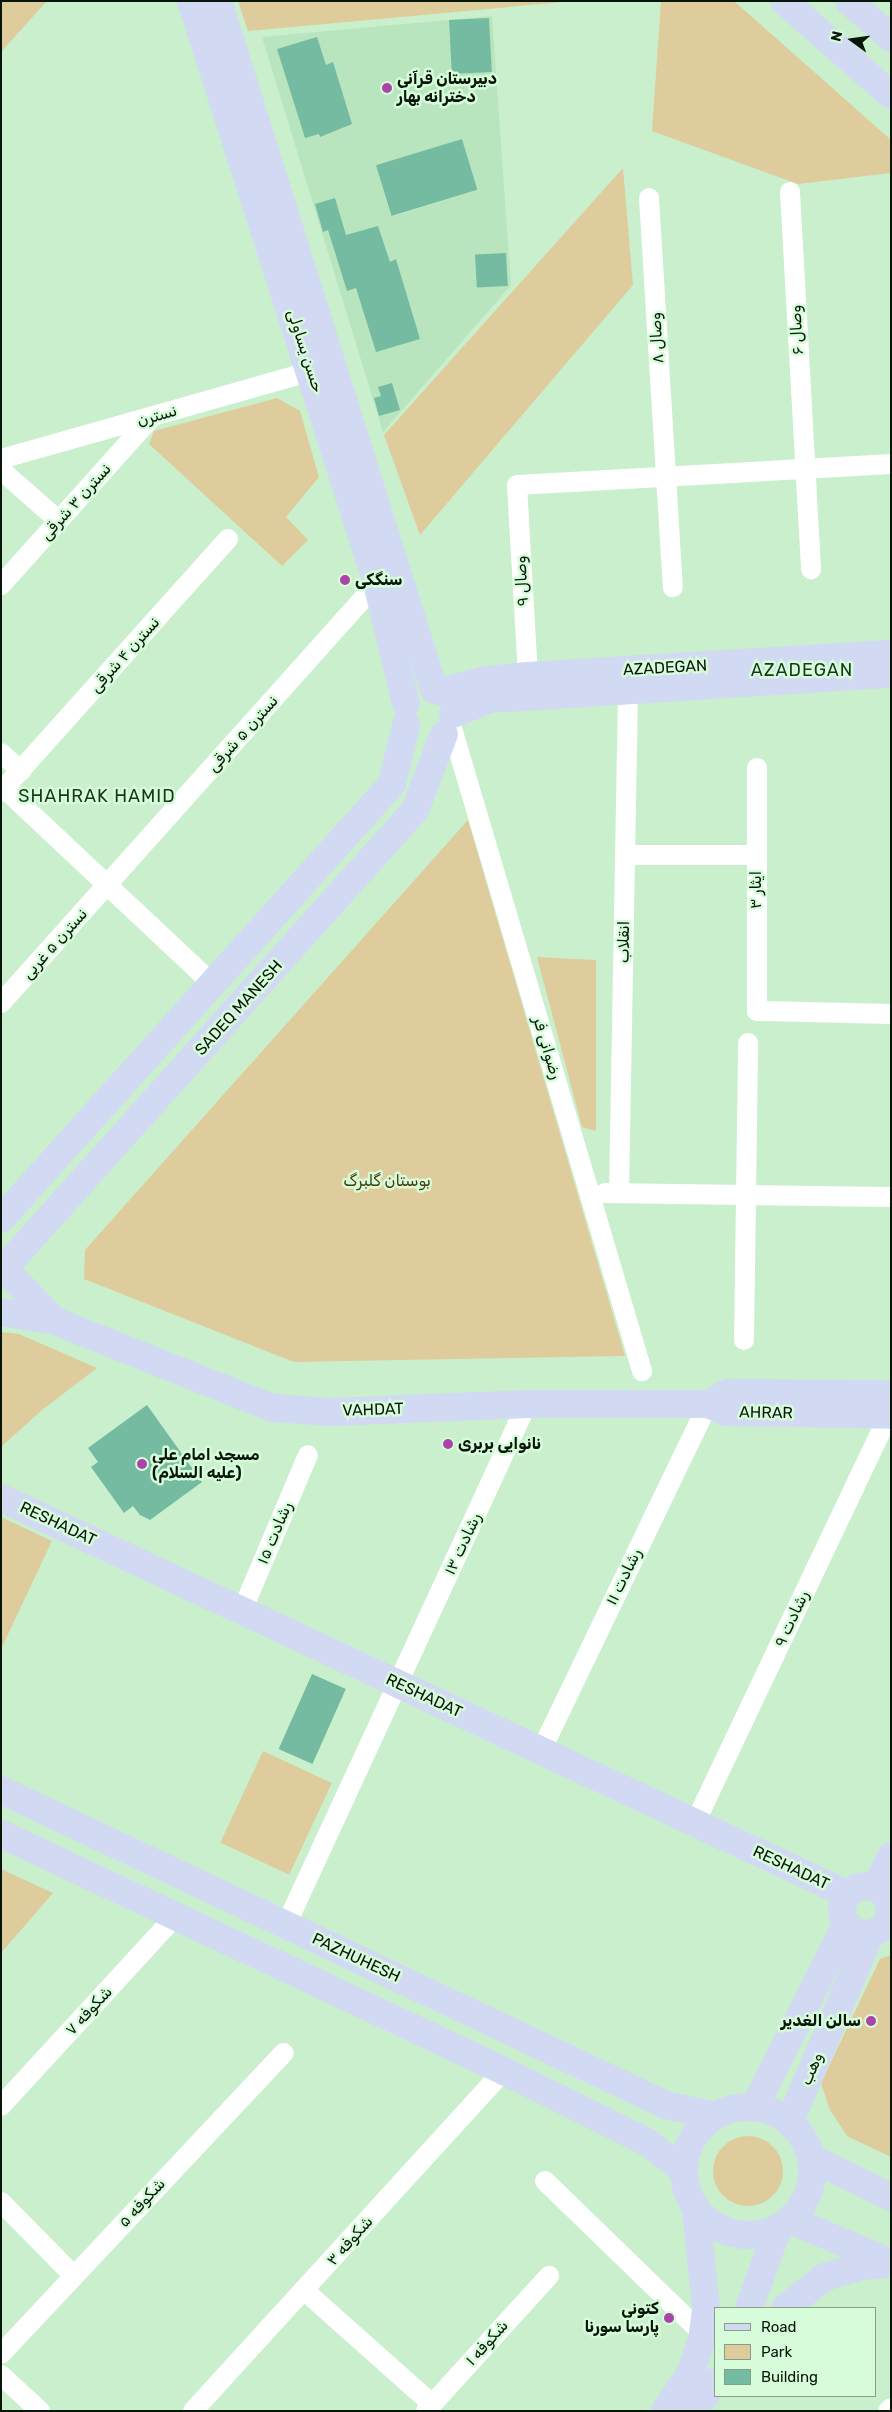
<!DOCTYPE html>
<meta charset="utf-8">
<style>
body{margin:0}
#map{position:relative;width:892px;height:2412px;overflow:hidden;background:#c9efcd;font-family:Rubik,Cairo,sans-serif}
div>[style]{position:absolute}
.built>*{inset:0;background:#b8e5be}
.green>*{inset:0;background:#dfcc9d;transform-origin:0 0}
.round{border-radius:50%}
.building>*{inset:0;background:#75bba1;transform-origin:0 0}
.street>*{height:20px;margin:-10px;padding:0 10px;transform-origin:10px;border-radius:10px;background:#fff}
.secondary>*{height:28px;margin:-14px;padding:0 14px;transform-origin:14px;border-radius:14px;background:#d1daf2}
.secondary>.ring{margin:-14px;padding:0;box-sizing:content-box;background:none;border:28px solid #d1daf2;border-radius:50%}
.dots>*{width:14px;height:14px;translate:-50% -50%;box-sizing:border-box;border:2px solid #d6fcda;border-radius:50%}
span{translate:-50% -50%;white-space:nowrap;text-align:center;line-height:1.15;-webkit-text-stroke:5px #d6fcda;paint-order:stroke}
.poi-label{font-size:16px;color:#08160a;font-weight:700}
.left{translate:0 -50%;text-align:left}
.right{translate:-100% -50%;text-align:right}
.street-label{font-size:16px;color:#08160a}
.park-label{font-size:16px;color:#483806}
.neighbourhood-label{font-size:18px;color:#17371d;letter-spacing:1px}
.frame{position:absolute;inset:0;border:2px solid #08160a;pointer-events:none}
.legend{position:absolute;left:714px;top:2307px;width:162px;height:90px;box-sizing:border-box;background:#d6fcda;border:1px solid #84a087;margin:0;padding:6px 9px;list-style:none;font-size:15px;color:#08160a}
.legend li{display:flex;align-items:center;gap:10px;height:25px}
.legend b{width:25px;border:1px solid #84a087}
.north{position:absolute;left:827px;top:15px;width:50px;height:50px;-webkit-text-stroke:4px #d6fcda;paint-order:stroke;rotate:284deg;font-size:14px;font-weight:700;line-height:20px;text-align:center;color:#08160a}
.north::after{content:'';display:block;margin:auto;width:18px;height:22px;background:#08160a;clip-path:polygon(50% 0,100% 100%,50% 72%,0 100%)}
</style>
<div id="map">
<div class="built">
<i style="clip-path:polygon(evenodd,492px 16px,511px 285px,383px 432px,262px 37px,492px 16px,462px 139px,478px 190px,391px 217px,376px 166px,462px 139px)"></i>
</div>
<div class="green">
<i style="clip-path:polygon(1px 1px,47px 1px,1px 52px)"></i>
<i style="clip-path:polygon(238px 1px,574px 1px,248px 31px)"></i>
<i style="clip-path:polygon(661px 1px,734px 1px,891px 140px,891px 173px,798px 184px,652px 131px)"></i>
<i style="clip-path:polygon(623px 168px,633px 285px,420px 535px,384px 435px)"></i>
<i style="clip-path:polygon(277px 398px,300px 411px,319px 477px,286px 517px,308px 540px,282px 566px,149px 444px,154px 431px)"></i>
<i style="clip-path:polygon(468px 820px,625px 1356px,294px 1362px,84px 1279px,85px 1250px)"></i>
<i style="clip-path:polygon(537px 957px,596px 960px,596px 1131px,582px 1127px)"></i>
<i style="clip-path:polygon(1px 1332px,19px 1334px,97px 1368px,42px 1410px,1px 1447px)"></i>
<i style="clip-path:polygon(1px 1517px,52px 1541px,1px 1649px)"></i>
<i style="left:263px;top:1751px;width:76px;height:101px;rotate:25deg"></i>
<i style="clip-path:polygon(1px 1869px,53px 1893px,1px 1953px)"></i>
<i style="clip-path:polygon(891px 1955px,891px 2157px,847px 2136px,830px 2110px,821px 2083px,880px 1959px)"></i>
<i class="round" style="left:713px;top:2136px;width:70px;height:70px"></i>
</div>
<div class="building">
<i style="left:489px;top:18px;width:54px;height:40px;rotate:87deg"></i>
<i style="clip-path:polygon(317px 37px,326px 65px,333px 62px,352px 124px,320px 137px,319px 134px,305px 138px,277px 49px)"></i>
<i style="left:462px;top:139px;width:53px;height:90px;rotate:73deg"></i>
<i style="clip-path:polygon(335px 198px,346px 235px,378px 226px,390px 262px,396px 259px,420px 339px,376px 352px,356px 288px,347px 291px,328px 230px,323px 232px,315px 204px)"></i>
<i style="left:506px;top:253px;width:33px;height:31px;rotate:87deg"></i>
<i style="clip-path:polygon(392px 383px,400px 410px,379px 416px,374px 398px,381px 396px,378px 387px)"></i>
<i style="clip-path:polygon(147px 1405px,202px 1482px,150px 1520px,140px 1515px,133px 1506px,124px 1513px,91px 1467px,98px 1462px,88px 1448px)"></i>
<i style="left:312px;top:1674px;width:37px;height:82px;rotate:24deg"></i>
</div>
<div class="street">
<i style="left:790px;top:192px;width:378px;rotate:86.8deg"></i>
<i style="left:649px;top:198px;width:390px;rotate:86.5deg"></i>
<i style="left:1px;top:459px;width:323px;rotate:-15.8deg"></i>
<i style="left:1px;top:470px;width:77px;rotate:41.3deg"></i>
<i style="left:1px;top:585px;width:224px;rotate:-48.1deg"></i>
<i style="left:528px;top:676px;width:191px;rotate:-93.3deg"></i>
<i style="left:517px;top:485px;width:375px;rotate:-3.2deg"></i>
<i style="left:451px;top:725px;width:674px;rotate:73.53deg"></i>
<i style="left:1px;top:753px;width:27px;rotate:42deg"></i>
<i style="left:757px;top:768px;width:243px;rotate:90deg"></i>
<i style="left:757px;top:1011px;width:134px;rotate:1.3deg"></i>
<i style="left:5px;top:789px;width:285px;rotate:43.2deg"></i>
<i style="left:1px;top:792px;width:340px;rotate:-48.1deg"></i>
<i style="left:626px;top:855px;width:130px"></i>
<i style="left:1px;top:1003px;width:564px;rotate:-48.16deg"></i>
<i style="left:605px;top:1193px;width:286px;rotate:0.8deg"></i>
<i style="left:619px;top:1193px;width:503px;rotate:-88.97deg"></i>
<i style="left:744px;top:1340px;width:297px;rotate:-89.2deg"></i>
<i style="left:242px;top:1611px;width:169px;rotate:-67.1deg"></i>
<i style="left:541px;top:1751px;width:385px;rotate:-64.3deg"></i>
<i style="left:695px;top:1823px;width:452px;rotate:-64.6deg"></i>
<i style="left:286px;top:1925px;width:574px;rotate:-65.18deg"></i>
<i style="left:1px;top:2106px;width:258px;rotate:-47.4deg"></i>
<i style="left:545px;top:2181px;width:220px;rotate:44.1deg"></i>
<i style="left:1px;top:2202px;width:104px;rotate:45.4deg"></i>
<i style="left:305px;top:2291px;width:170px;rotate:41.7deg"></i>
<i style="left:1px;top:2354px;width:413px;rotate:-46.8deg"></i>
<i style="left:1px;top:2375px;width:53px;rotate:42.7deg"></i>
<i style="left:193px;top:2411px;width:461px;rotate:-47.6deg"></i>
<i style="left:426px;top:2411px;width:183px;rotate:-47.7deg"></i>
<i style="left:888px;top:2411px;width:4px;rotate:-45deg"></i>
</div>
<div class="secondary">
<i style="left:191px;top:1px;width:611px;rotate:72.28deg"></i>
<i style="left:377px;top:583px;width:124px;rotate:76.5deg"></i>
<i style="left:218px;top:1px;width:722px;rotate:72.59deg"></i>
<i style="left:784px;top:1px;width:142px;rotate:41.3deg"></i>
<i style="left:849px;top:1px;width:56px;rotate:41.4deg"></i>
<i style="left:440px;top:692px;width:48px;rotate:-14.6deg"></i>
<i style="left:486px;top:680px;width:42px;rotate:-5.4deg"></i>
<i style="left:528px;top:676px;width:364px;rotate:-3.5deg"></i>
<i style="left:453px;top:714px;width:40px;rotate:-22deg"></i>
<i style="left:490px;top:699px;width:402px;rotate:-3.6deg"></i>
<i style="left:1px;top:1219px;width:585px;rotate:-48.05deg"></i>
<i style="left:392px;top:784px;width:61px;rotate:-76.7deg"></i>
<i style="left:8px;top:1264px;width:610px;rotate:-48.12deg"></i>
<i style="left:415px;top:810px;width:81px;rotate:-69.1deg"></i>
<i style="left:10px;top:1275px;width:64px;rotate:45.6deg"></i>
<i style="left:1px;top:1312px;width:55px;rotate:9.5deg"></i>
<i style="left:55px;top:1321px;width:235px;rotate:21.8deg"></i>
<i style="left:273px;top:1408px;width:58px;rotate:3.9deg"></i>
<i style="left:331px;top:1412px;width:196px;rotate:-2.3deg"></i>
<i style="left:527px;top:1404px;width:181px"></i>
<i style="left:708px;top:1404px;width:21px;rotate:23deg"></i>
<i style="left:727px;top:1412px;width:164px;rotate:1deg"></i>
<i style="left:708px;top:1404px;width:23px;rotate:-29deg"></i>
<i style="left:728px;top:1393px;width:163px;rotate:0.4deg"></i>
<i style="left:1px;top:1498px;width:934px;rotate:25.08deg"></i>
<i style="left:1px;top:1790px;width:736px;rotate:25.35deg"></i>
<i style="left:666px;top:2105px;width:49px;rotate:12.9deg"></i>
<i style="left:1px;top:1834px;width:556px;rotate:25.23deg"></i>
<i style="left:504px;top:2071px;width:160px;rotate:26.4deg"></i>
<i style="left:647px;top:2142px;width:46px;rotate:37.9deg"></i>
<i class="ring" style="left:842px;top:1886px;width:20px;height:20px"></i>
<i style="left:875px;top:1888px;width:36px;rotate:-63deg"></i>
<i style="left:755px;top:2106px;width:203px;rotate:-63.3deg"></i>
<i class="ring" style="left:684px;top:2107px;width:100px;height:100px"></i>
<i style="left:790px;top:2121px;width:203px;rotate:-66.8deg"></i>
<i style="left:811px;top:2158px;width:89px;rotate:26deg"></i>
<i style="left:790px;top:2220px;width:108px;rotate:22.8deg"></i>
<i style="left:749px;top:2308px;width:85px;rotate:-70.1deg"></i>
<i style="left:785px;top:2308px;width:51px;rotate:-37.8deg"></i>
<i style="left:825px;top:2277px;width:38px;rotate:-17deg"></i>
<i style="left:861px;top:2266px;width:30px;rotate:-4deg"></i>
<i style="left:665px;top:2411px;width:47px;rotate:-56.3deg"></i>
<i style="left:691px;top:2372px;width:40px;rotate:-72deg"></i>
<i style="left:703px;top:2334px;width:26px;rotate:-83deg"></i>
<i style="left:706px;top:2308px;width:99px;rotate:-95.8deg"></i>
<i style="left:694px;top:2411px;width:37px;rotate:-54deg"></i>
</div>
<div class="dots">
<i style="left:387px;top:88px;background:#aa44a8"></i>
<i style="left:345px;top:580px;background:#aa44a8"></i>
<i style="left:448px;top:1444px;background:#aa44a8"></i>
<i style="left:142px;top:1464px;background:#aa44a8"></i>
<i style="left:871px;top:2021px;background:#aa44a8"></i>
<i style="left:669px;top:2318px;background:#aa44a8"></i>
</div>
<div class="poi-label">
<span class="left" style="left:397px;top:88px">دبیرستان قرآنی<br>دخترانه بهار</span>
<span class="left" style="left:355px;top:580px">سنگکی</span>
<span class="left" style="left:458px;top:1444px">نانوایی بربری</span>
<span class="left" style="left:152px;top:1464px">مسجد امام علی<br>(علیه السلام)</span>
<span class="right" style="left:861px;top:2021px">سالن الغدیر</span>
<span class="right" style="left:659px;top:2318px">کتونی<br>پارسا سورنا</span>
</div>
<div class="street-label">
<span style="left:797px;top:330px;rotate:-93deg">وصال ۶</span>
<span style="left:657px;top:338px;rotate:-93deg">وصال ۸</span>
<span style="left:305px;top:351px;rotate:72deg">حسن یساولی</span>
<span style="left:157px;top:416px;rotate:-16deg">نسترن</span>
<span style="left:76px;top:502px;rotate:-48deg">نسترن ۳ شرقی</span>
<span style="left:522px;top:581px;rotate:-93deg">وصال ۹</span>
<span style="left:125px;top:655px;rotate:-48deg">نسترن ۴ شرقی</span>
<span style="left:665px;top:668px;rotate:-3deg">AZADEGAN</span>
<span style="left:243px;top:734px;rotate:-48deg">نسترن ۵ شرقی</span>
<span style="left:756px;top:890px;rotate:-90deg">ایثار ۳</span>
<span style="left:624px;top:942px;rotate:-89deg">انقلاب</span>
<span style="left:55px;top:944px;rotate:-48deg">نسترن ۵ غربی</span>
<span style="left:239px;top:1008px;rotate:-48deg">SADEQ MANESH</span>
<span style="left:547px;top:1048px;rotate:73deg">رضوانی فر</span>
<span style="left:373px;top:1410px;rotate:-2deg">VAHDAT</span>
<span style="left:766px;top:1413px;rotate:1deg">AHRAR</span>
<span style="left:58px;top:1524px;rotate:25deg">RESHADAT</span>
<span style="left:275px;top:1533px;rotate:-67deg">رشادت ۱۵</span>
<span style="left:463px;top:1544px;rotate:-65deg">رشادت ۱۳</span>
<span style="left:624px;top:1577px;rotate:-64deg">رشادت ۱۱</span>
<span style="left:792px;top:1619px;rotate:-65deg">رشادت ۹</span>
<span style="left:424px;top:1696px;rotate:25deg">RESHADAT</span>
<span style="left:791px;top:1868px;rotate:25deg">RESHADAT</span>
<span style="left:356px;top:1958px;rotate:25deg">PAZHUHESH</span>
<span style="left:89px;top:2011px;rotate:-47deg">شکوفه ۷</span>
<span style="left:812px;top:2069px;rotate:-67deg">وهب</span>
<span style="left:142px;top:2203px;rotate:-47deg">شکوفه ۵</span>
<span style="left:350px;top:2241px;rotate:-48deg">شکوفه ۳</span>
<span style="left:487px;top:2343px;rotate:-48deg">شکوفه ۱</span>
</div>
<div class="park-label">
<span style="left:387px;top:1181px">بوستان گلبرگ</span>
</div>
<div class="neighbourhood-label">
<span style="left:802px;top:670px">AZADEGAN</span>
<span style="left:97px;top:796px">SHAHRAK HAMID</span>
</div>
<div class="frame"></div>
<ul class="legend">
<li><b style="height:6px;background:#d1daf2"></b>Road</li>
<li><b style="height:14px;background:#dfcc9d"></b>Park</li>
<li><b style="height:14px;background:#75bba1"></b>Building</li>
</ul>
<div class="north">N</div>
</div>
